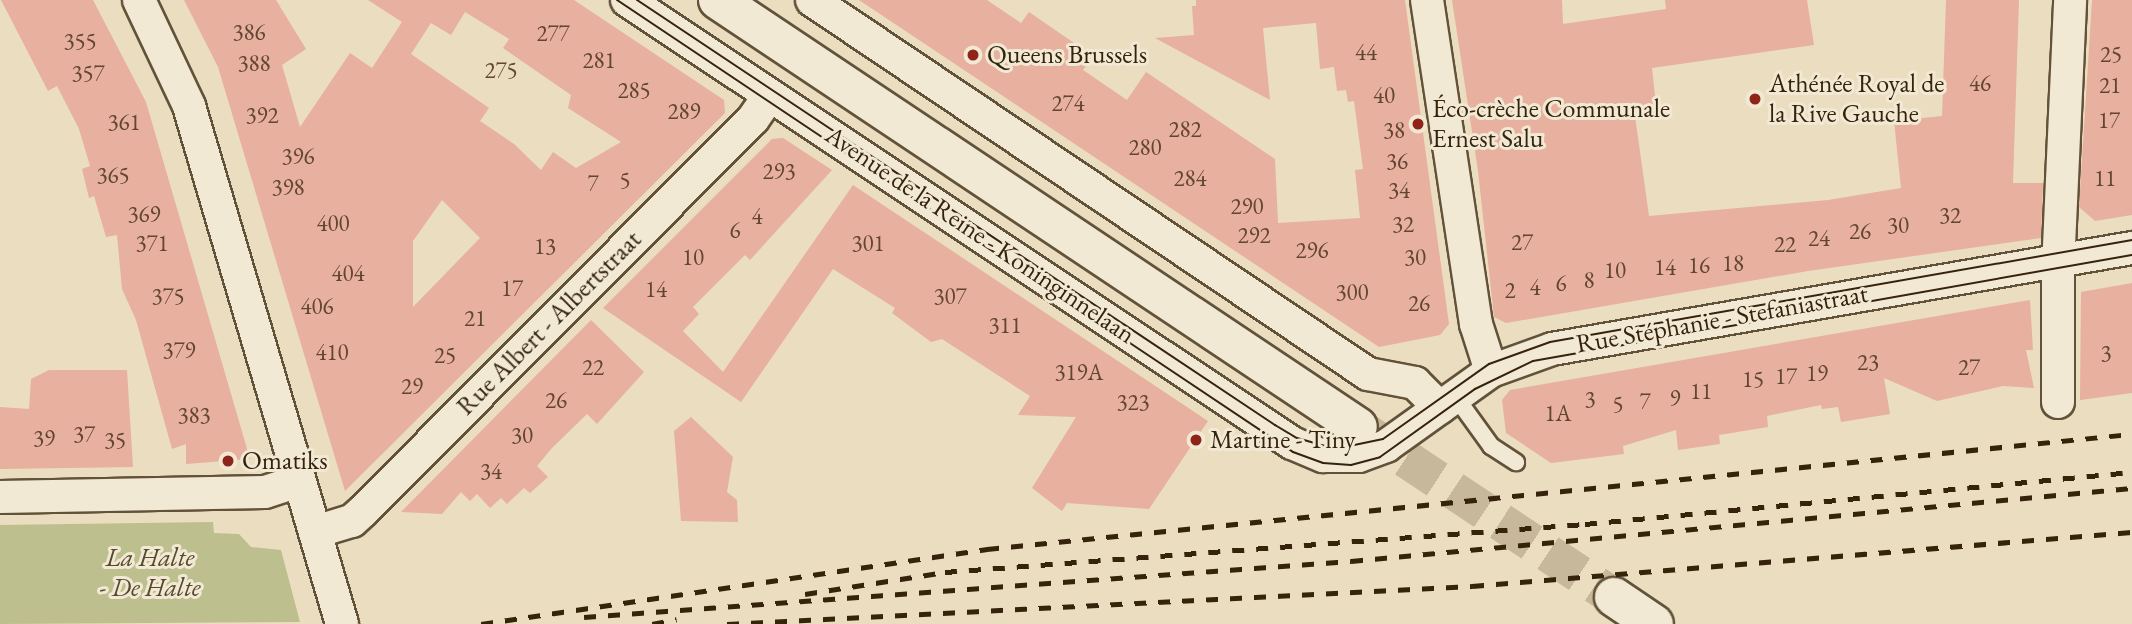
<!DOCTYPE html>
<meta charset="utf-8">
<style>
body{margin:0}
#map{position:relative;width:2132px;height:624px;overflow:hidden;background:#ebddbf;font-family:"EB Garamond",serif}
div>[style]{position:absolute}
.green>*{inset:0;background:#bdbf8e}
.building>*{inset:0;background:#e7b09f}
.secondary-tunnel>*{height:38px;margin-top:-19px;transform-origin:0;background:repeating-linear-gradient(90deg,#c7b89b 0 38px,transparent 0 57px)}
.roads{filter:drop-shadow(2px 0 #625239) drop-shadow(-2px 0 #625239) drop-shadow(0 2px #625239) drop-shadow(0 -2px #625239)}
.lane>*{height:16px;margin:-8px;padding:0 8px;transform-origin:8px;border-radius:8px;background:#f2e9d5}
.street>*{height:32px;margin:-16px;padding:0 16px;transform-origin:16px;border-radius:16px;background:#f2e9d5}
.secondary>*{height:38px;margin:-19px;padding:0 19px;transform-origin:19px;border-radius:19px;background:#f2e9d5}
.tram>*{height:2px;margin:-1px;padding:0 1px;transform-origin:1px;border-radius:1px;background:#35230c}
.rail>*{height:5px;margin-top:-2.5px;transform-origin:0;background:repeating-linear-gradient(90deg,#35230c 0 12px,transparent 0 24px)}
.dots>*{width:19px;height:19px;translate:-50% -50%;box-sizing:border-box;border:4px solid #f2e9d5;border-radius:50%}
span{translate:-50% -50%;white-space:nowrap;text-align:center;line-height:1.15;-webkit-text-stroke:6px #f2e9d5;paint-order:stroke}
.number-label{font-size:23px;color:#624631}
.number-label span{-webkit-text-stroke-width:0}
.poi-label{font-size:26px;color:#35230c}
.left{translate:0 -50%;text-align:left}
.street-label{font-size:26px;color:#35230c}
.park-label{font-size:26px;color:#574a2c;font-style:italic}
</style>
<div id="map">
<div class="green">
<i style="clip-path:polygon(213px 522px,214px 533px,239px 534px,251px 547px,281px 550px,300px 622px,0 624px,0 525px)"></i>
</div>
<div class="building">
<i style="clip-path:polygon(1px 0,93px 0,146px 102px,250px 459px,186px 464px,186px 444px,172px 449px,136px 320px,122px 289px,117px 235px,106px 237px,94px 196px,89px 198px,82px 169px,90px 166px,79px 129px,57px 86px,48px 91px)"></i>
<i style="clip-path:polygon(evenodd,184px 0,276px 0,306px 49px,282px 65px,300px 127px,350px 53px,372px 68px,402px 22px,368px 0,574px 0,724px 100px,725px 113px,345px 491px,218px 67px,184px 0,465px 12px,509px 39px,503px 48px,571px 95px,568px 108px,621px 142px,576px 168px,553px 152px,541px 170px,514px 144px,480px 121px,489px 108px,411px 54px,431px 23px,451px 35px,465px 12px,184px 0,442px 200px,480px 238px,413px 307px,413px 241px,442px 200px)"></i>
<i style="clip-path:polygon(859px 0,987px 0,1021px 23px,1029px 12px,1093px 56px,1083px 70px,1127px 100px,1146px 72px,1275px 159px,1278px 223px,1360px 218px,1355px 170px,1363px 169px,1354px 101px,1348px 102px,1346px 90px,1337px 91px,1334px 67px,1320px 69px,1316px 23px,1263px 28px,1270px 100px,1155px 38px,1194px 35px,1192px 6px,1196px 6px,1196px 0,1405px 0,1449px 324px,1440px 335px,1379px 347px)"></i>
<i style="clip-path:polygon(1452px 0,1562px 0,1563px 24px,1666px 9px,1665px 0,1807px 0,1814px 45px,1652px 68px,1656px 105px,1634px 109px,1649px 216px,1828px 200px,1901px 188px,1894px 121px,1942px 116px,1946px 0,2019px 0,2013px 183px,2043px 183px,2041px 238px,1808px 271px,1506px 323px,1494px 317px,1478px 171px)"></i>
<i style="clip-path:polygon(2092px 0,2132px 0,2132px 215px,2095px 221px,2079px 207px)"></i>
<i style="clip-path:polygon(783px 138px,832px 170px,750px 260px,745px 255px,693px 307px,699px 314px,683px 331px,723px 372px,853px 185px,1208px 421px,1149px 509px,1067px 503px,1062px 511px,1032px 488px,1076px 417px,1018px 415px,1030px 396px,942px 339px,931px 342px,892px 313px,895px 308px,833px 269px,741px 402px,603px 308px,772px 139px)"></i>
<i style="clip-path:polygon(2132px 283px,2132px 393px,2080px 400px,2081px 292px)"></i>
<i style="clip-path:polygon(2030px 300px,2033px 350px,2026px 350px,2034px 388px,2003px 386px,1937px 401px,1884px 378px,1890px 414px,1841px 422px,1838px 407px,1822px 409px,1821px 405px,1767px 416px,1768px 427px,1719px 435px,1720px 444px,1678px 450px,1676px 430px,1623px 446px,1624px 454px,1551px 463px,1506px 433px,1502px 400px,1510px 390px)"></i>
<i style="clip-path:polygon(591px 320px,644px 372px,597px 424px,587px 414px,552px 448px,537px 466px,548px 477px,530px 493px,524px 488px,507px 504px,501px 498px,490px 508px,477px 494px,470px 501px,461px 492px,442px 514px,401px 512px)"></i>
<i style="clip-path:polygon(49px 370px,127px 370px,133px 467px,0 469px,0 407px,29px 409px,31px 379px)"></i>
<i style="clip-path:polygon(691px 417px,733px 457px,727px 492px,737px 500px,738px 522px,681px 521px,674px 431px)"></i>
</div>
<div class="secondary-tunnel">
<i style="left:1358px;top:427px;width:307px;rotate:33.6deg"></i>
</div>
<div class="roads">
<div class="lane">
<i style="left:1455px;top:396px;width:62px;rotate:54.2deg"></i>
<i style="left:1491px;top:446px;width:30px;rotate:33deg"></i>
</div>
<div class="street">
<i style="left:139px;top:0;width:117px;rotate:64.7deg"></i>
<i style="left:189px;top:106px;width:540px;rotate:73.54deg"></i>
<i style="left:627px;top:0;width:799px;rotate:33.67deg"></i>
<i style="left:1292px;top:443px;width:34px;rotate:23deg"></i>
<i style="left:1323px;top:456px;width:36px"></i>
<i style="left:1359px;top:456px;width:29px;rotate:-20deg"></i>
<i style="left:1386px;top:446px;width:129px;rotate:-35.5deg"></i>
<i style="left:1491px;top:371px;width:65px;rotate:-19.8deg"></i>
<i style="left:1552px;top:349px;width:589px;rotate:-9.88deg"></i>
<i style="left:812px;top:0;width:670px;rotate:33.93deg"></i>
<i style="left:1368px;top:374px;width:48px;rotate:10.8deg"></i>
<i style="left:1415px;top:383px;width:35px;rotate:45deg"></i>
<i style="left:1427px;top:0;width:328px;rotate:81.4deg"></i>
<i style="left:1476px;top:324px;width:49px;rotate:72.3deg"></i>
<i style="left:2058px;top:402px;width:134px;rotate:-90deg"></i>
<i style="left:2058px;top:268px;width:268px;rotate:-87.4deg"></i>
<i style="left:0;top:497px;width:265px;rotate:-1.1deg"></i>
<i style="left:265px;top:492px;width:36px;rotate:-18deg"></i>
<i style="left:315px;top:532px;width:39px;rotate:-17deg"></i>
<i style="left:352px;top:521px;width:15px;rotate:-42deg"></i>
<i style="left:363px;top:511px;width:553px;rotate:-45.15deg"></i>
<i style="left:753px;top:119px;width:29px;rotate:-55deg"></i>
</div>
<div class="secondary">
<i style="left:718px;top:0;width:769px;rotate:33.71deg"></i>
<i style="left:1614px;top:597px;width:48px;rotate:34deg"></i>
</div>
</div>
<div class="tram">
<i style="left:617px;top:0;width:813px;rotate:33.77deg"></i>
<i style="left:1293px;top:452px;width:32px;rotate:20deg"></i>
<i style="left:1323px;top:463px;width:28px;rotate:4deg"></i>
<i style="left:1351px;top:465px;width:30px;rotate:-15deg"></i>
<i style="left:1380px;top:457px;width:117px;rotate:-35.6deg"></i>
<i style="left:1475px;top:389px;width:64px;rotate:-25.8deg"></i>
<i style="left:1533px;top:361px;width:608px;rotate:-10.04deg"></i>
<i style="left:637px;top:0;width:767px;rotate:33.67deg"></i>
<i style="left:1275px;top:425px;width:26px;rotate:31deg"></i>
<i style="left:1297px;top:438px;width:40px;rotate:16deg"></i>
<i style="left:1335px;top:449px;width:49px;rotate:-11.8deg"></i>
<i style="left:1383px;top:439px;width:130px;rotate:-35.3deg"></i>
<i style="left:1489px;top:364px;width:65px;rotate:-19.8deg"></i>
<i style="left:1550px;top:342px;width:591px;rotate:-9.94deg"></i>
</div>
<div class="rail">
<i style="left:805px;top:594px;width:142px;rotate:-8.9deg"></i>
<i style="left:945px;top:572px;width:642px;rotate:-4.29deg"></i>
<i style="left:1585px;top:524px;width:549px;rotate:-5.43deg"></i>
<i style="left:584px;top:617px;width:769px;rotate:-4.18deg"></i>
<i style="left:1351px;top:561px;width:784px;rotate:-5.34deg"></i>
<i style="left:481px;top:624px;width:512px;rotate:-8.43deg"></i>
<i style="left:987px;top:549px;width:1151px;rotate:-5.74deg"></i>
<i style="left:652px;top:624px;width:25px;rotate:-11deg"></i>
<i style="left:727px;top:624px;width:746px;rotate:-2.92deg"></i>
<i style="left:1472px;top:586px;width:662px;rotate:-4.68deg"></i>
</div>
<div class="dots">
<i style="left:973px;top:55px;background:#8f2418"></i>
<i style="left:1755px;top:99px;background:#8f2418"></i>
<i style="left:1418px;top:124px;background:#8f2418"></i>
<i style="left:1196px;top:440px;background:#8f2418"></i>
<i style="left:228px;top:461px;background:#8f2418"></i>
</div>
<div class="number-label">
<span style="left:249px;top:32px">386</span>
<span style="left:553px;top:33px">277</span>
<span style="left:80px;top:41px">355</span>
<span style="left:1366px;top:52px">44</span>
<span style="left:2111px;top:54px">25</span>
<span style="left:599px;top:60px">281</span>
<span style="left:254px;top:63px">388</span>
<span style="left:501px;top:70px">275</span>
<span style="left:88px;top:73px">357</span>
<span style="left:1980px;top:83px">46</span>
<span style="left:2110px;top:85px">21</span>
<span style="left:634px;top:90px">285</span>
<span style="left:1384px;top:95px">40</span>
<span style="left:1068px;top:103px">274</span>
<span style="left:684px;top:111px">289</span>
<span style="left:262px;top:115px">392</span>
<span style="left:2109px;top:120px">17</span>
<span style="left:124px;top:122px">361</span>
<span style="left:1185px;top:129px">282</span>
<span style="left:1394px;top:130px">38</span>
<span style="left:1145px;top:147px">280</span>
<span style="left:298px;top:156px">396</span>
<span style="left:1397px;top:161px">36</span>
<span style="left:779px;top:171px">293</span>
<span style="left:113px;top:175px">365</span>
<span style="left:1190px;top:178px">284</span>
<span style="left:2105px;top:178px">11</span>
<span style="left:625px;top:180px">5</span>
<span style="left:593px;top:183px">7</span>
<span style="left:288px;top:187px">398</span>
<span style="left:1399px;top:190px">34</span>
<span style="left:1247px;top:206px">290</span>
<span style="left:144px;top:214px">369</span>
<span style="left:1950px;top:215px">32</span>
<span style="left:757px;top:216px">4</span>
<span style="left:333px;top:223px">400</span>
<span style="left:1403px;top:224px">32</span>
<span style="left:1898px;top:225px">30</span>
<span style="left:735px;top:230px">6</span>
<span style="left:1860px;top:231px">26</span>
<span style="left:1254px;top:235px">292</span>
<span style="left:1819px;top:238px">24</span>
<span style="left:1522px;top:242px">27</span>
<span style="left:152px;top:243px">371</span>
<span style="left:868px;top:243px">301</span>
<span style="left:1785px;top:244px">22</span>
<span style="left:545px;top:246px">13</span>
<span style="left:1312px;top:250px">296</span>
<span style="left:693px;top:257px">10</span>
<span style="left:1415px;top:257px">30</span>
<span style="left:1733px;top:263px">18</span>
<span style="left:1699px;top:265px">16</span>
<span style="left:1665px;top:267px">14</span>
<span style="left:1615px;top:270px">10</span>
<span style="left:348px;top:273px">404</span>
<span style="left:1589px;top:280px">8</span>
<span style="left:1561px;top:283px">6</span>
<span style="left:1535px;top:287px">4</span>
<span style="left:512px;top:288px">17</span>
<span style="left:656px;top:289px">14</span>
<span style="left:1510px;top:290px">2</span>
<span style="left:1352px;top:292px">300</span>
<span style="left:168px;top:296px">375</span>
<span style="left:950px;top:296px">307</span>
<span style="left:1419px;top:303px">26</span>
<span style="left:317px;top:306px">406</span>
<span style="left:475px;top:318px">21</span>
<span style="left:1005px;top:325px">311</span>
<span style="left:179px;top:350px">379</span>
<span style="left:332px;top:352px">410</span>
<span style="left:2106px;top:353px">3</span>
<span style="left:445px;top:355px">25</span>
<span style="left:1868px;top:362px">23</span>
<span style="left:593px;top:367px">22</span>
<span style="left:1969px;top:367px">27</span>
<span style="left:1079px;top:372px">319A</span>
<span style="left:1817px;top:373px">19</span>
<span style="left:1786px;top:376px">17</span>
<span style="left:1753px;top:379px">15</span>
<span style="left:412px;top:386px">29</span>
<span style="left:1701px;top:391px">11</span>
<span style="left:1675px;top:398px">9</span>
<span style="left:1590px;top:399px">3</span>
<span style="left:556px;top:400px">26</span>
<span style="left:1645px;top:401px">7</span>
<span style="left:1133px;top:402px">323</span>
<span style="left:1618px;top:404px">5</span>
<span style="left:1558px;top:413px">1A</span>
<span style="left:194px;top:415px">383</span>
<span style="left:84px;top:434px">37</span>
<span style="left:522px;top:435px">30</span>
<span style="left:44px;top:438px">39</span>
<span style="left:115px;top:440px">35</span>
<span style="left:491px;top:471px">34</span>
</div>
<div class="poi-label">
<span class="left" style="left:987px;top:55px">Queens Brussels</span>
<span class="left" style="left:1769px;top:99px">Athénée Royal de<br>la Rive Gauche</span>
<span class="left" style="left:1432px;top:124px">Éco-crèche Communale<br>Ernest Salu</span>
<span class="left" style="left:1210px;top:440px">Martine - Tiny</span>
<span class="left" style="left:242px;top:461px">Omatiks</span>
</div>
<div class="street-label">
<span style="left:980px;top:235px;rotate:34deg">Avenue de la Reine - Koninginnelaan</span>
<span style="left:1722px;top:319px;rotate:-10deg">Rue Stéphanie - Stefaniastraat</span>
<span style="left:549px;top:323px;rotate:-45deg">Rue Albert - Albertstraat</span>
</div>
<div class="park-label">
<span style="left:150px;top:573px">La Halte<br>- De Halte</span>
</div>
</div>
